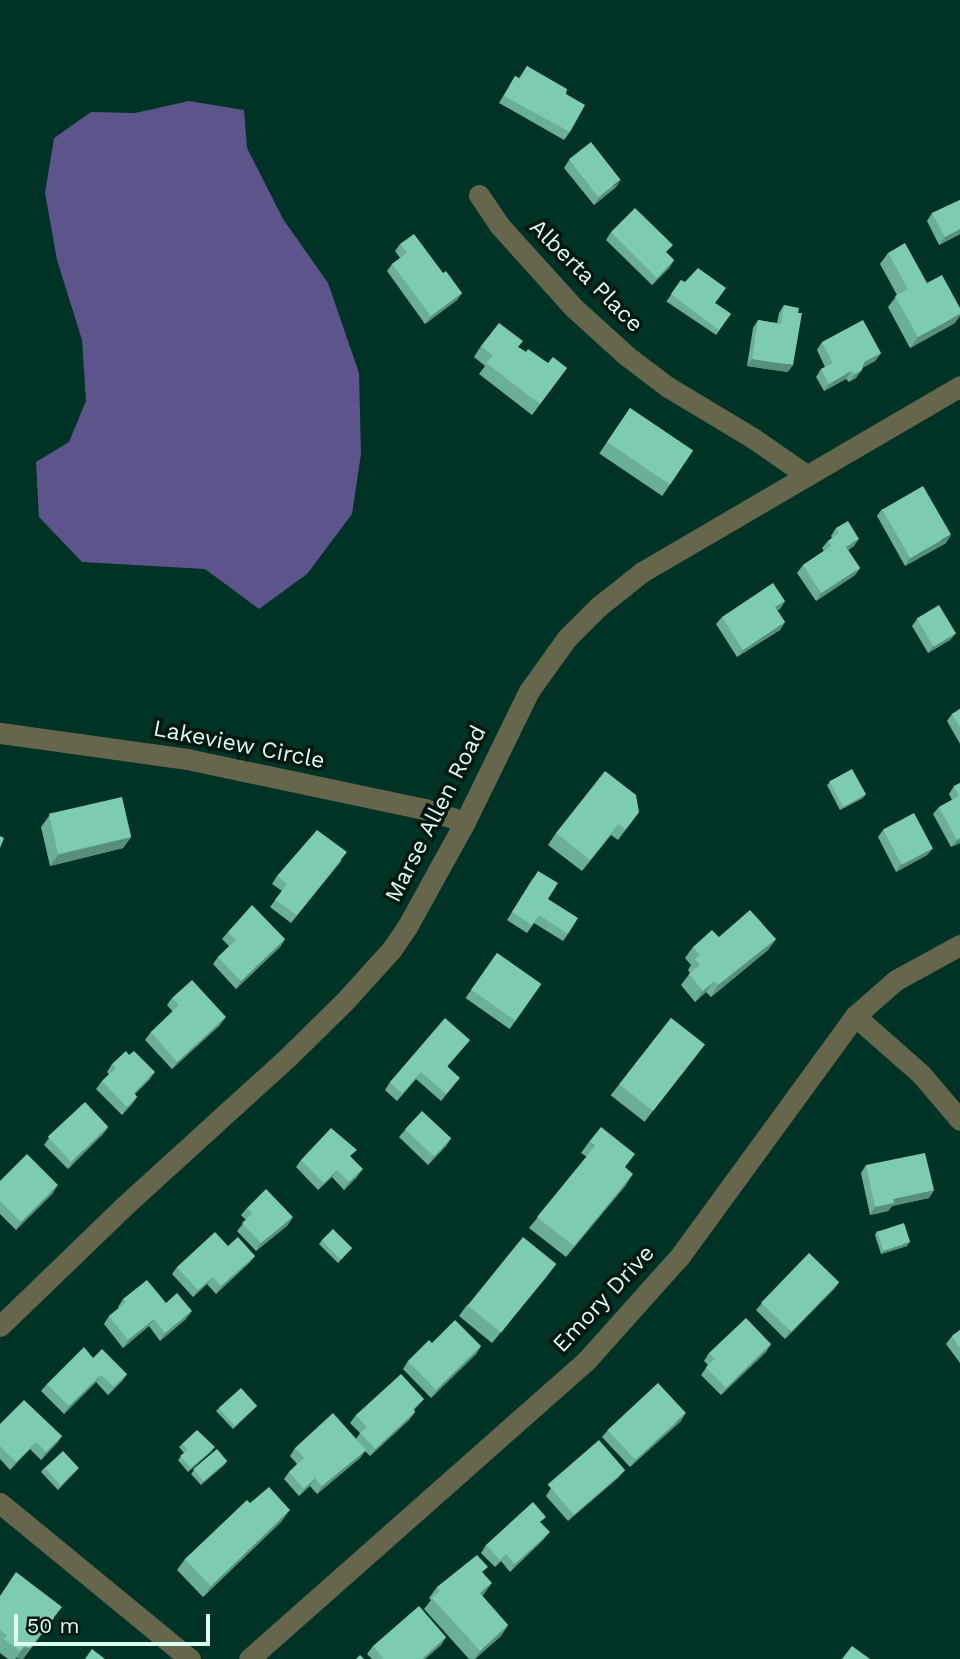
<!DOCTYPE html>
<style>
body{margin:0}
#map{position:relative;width:960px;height:1659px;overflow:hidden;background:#003326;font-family:"Work Sans",sans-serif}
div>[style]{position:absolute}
.water>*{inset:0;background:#5d548c}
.street>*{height:21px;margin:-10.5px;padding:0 10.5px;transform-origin:10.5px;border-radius:10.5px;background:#65664b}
.wall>*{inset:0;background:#6caf98;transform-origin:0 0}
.shaded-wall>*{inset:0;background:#588f7c}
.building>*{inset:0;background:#7dccb1;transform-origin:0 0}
span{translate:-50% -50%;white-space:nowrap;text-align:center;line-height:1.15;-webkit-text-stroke:7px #011811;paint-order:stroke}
.street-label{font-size:23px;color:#defdf1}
.scale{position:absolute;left:14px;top:1614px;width:196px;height:32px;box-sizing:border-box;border:4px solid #defdf1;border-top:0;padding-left:9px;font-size:21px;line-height:24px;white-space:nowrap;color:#defdf1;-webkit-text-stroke:5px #011811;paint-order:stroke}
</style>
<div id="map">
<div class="water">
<i style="clip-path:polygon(189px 101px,244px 110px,247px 148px,283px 219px,328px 283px,359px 373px,361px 454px,352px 514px,307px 574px,259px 609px,205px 569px,82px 562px,39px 517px,36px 462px,69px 442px,86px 401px,82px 340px,57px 260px,45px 193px,54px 138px,91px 112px,135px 113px)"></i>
</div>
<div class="street">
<i style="left:479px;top:195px;width:36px;rotate:56deg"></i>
<i style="left:499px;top:225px;width:112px;rotate:47.9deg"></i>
<i style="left:574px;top:308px;width:72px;rotate:42.2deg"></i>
<i style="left:627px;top:356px;width:51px;rotate:37.1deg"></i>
<i style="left:668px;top:387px;width:99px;rotate:31deg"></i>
<i style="left:753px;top:438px;width:65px;rotate:34.9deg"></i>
<i style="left:0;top:733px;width:189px;rotate:7.9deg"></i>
<i style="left:187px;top:759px;width:243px;rotate:11.9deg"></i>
<i style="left:425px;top:809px;width:42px;rotate:18deg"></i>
<i style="left:855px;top:1016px;width:88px;rotate:41.3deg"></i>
<i style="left:921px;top:1074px;width:60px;rotate:49.7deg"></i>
<i style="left:0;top:1326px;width:170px;rotate:-44deg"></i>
<i style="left:122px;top:1208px;width:224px;rotate:-42.3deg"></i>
<i style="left:288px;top:1057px;width:78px;rotate:-44.5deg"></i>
<i style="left:344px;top:1002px;width:72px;rotate:-47.8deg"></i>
<i style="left:392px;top:949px;width:27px;rotate:-56deg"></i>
<i style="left:407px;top:927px;width:120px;rotate:-61.1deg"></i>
<i style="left:465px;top:822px;width:146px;rotate:-64deg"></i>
<i style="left:529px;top:691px;width:65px;rotate:-54.4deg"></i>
<i style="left:567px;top:638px;width:44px;rotate:-45deg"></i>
<i style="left:598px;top:607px;width:56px;rotate:-38.5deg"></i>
<i style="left:642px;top:572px;width:368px;rotate:-30.3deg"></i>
<i style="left:0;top:1503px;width:246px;rotate:39.4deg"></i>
<i style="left:249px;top:1659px;width:450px;rotate:-41.5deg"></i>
<i style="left:586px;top:1361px;width:141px;rotate:-48.2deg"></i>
<i style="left:680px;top:1256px;width:297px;rotate:-53.9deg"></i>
<i style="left:855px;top:1016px;width:55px;rotate:-41.3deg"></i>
<i style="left:896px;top:980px;width:73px;rotate:-28.7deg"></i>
</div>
<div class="wall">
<i style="clip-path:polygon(527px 66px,566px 94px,570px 132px,564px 140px,499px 103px,515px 76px,519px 78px)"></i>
<i style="clip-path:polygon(569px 160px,616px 187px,594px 205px,564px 168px)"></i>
<i style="clip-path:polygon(960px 200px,960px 234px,939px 245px,927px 221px,932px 213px)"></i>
<i style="clip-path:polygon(611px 232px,667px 253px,674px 260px,669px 268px,652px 285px,606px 240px)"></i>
<i style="clip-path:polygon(400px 244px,443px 273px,462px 293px,457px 300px,425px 324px,387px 271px,392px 264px,400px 258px,395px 251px)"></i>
<i style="clip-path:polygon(888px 253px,927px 283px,955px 323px,910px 348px,888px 307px,897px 295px,880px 264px)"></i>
<i style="left:681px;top:280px;width:60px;height:26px;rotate:34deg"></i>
<i style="clip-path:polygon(784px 305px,788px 372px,747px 366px,753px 328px,758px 320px,777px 323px,779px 313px)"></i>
<i style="clip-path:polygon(822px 342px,881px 353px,875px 361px,862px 368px,856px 378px,849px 382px,846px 379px,824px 391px,816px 377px,821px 369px,825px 367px,817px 350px)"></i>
<i style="clip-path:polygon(481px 346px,518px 347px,526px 352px,548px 363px,567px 368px,532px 415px,479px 374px,485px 366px,474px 357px)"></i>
<i style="left:630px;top:408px;width:76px;height:55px;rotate:34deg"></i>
<i style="clip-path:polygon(882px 509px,946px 543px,905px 566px,877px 516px)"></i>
<i style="clip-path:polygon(836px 528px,854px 546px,848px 550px,860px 568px,855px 575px,816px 601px,797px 573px,803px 565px,824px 551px,822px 548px,828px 541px,832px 538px,831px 536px)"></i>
<i style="clip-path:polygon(785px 601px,780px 609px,777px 610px,785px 622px,780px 630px,737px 657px,716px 624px,722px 617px)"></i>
<i style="clip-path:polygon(917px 619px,956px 633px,950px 640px,928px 653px,912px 626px)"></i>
<i style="clip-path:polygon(960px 709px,960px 744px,947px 721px,952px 714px)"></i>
<i style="clip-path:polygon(830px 782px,863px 798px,840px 810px,827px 785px)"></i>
<i style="clip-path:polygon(960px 783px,960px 843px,951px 847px,933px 814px,939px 807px,952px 800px,949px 794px,954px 786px)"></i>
<i style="clip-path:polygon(639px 812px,618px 840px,611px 835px,582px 871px,548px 845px,556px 833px)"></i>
<i style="clip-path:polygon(49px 816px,131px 837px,123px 848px,50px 866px,41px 827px)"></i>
<i style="clip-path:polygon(883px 830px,933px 848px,927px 855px,896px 872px,878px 837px)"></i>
<i style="clip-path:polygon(342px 860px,291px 923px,270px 907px,282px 891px,272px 884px,277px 876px)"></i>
<i style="clip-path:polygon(533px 878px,548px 899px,568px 934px,563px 941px,534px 923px,527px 933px,507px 920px)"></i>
<i style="clip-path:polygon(228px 932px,285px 939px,280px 947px,236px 989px,213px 964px,218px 957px,229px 946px,222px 939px)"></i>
<i style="clip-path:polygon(719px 937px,776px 939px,768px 950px,711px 997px,706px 992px,695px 1002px,681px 985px,690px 973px,688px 970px,691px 965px,685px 958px,693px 947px)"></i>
<i style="left:497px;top:953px;width:54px;height:55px;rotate:35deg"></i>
<i style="clip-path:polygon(172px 998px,220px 1025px,172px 1069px,145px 1040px,151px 1032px,173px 1012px,167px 1005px)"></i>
<i style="left:671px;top:1018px;width:43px;height:98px;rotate:38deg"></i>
<i style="clip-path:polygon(470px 1040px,447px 1067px,454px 1085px,441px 1101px,416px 1079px,397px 1101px,385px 1090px,390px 1082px)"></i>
<i style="clip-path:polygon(112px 1064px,150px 1079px,135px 1094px,137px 1097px,132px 1104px,122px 1115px,96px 1089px,102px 1081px,109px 1074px,107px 1072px)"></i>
<i style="clip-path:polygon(108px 1127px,103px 1134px,68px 1169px,44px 1145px,49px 1138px)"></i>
<i style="clip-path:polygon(405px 1130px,451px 1138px,446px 1146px,428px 1165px,399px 1137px)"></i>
<i style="clip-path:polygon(589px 1142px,625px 1167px,626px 1185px,566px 1257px,529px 1228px,587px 1157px,581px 1153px)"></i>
<i style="clip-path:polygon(352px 1158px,357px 1177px,344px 1190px,332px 1177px,318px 1190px,296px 1167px,301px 1160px)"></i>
<i style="clip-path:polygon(866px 1165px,934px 1190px,929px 1198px,892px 1206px,888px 1211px,870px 1215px,861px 1173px)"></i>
<i style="clip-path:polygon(0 1181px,53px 1193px,16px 1230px,0 1214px)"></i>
<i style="clip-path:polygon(247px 1208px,288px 1225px,256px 1251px,237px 1231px,246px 1220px,241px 1215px)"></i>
<i style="clip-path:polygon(877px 1231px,907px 1246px,881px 1254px,875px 1235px)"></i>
<i style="clip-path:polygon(322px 1240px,352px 1248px,338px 1263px,319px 1244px)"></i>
<i style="clip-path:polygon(228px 1246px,255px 1256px,249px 1263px,216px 1294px,207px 1284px,193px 1297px,172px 1274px,177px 1267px)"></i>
<i style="clip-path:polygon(548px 1275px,492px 1343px,459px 1316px,467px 1305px)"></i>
<i style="clip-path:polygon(839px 1282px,834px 1289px,785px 1339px,756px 1310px,762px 1303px)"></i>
<i style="clip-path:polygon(123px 1299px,166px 1303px,186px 1319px,160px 1341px,149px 1326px,123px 1348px,104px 1324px,109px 1316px,119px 1308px,118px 1307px)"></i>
<i style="clip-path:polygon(960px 1330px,960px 1363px,946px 1344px,952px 1336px)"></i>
<i style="clip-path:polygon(432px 1343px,481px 1346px,476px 1354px,431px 1398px,403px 1369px,408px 1361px)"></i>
<i style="clip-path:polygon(771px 1344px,766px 1352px,721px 1395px,701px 1375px,708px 1365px,704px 1361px,709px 1353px)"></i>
<i style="clip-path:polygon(93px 1358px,127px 1374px,122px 1381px,108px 1395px,96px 1382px,64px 1414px,41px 1391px,47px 1384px)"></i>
<i style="clip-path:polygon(424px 1399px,414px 1410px,415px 1412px,409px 1420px,370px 1456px,365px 1451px,360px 1458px,317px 1494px,310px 1486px,299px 1496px,284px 1479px,289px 1472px,297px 1464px,290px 1456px,295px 1448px,356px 1439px,360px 1433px,350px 1423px,356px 1415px)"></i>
<i style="clip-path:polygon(257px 1406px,233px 1429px,216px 1411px,219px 1408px)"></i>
<i style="clip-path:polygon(681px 1421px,630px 1467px,602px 1437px,608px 1430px)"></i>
<i style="clip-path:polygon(0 1424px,62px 1436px,57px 1443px,41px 1460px,30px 1449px,10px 1470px,0 1459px)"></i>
<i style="clip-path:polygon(182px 1444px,212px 1451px,188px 1472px,178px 1460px,184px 1453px,179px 1447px)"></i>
<i style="clip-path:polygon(227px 1461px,224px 1465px,201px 1485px,191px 1474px,194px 1470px)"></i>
<i style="clip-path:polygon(44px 1468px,79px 1468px,58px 1490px,41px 1472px)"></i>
<i style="clip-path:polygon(619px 1477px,568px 1521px,546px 1496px,551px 1488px)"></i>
<i style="clip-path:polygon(250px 1503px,282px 1521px,203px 1597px,177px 1570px,185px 1559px)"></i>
<i style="clip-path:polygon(542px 1523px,544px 1539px,510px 1572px,501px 1561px,495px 1567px,481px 1553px,486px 1545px)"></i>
<i style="clip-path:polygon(484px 1573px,484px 1594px,482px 1596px,508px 1625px,501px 1636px,475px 1659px,469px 1659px,424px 1609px,431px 1600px,429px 1598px,437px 1587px)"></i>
<i style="clip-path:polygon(0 1596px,54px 1618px,23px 1659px,16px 1658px,15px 1659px,8px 1659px,0 1653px)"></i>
<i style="clip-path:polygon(446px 1637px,441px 1645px,425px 1659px,372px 1659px,367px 1654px,373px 1646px)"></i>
</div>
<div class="shaded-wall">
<i style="clip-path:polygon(621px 180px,616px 187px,594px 205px,599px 197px)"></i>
<i style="clip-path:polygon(960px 229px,960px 234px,939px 245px,945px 237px)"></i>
<i style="clip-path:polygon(674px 260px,669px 268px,652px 285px,657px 278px)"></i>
<i style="clip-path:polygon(462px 293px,457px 300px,425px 324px,431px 316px)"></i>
<i style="clip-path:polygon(960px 314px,960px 316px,955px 323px,910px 348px,918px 337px)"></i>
<i style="clip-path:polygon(881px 353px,875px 361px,858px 370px,864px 362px)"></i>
<i style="clip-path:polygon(752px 359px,793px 365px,788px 372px,747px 366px)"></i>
<i style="clip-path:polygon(862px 370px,856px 378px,849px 382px,855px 374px)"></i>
<i style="clip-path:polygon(851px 371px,846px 379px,824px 391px,829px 384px)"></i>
<i style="clip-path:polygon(951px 535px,946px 543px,905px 566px,910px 558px)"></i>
<i style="clip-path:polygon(859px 539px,854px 546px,841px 555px,846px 547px)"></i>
<i style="clip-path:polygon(860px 568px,855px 575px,816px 601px,821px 593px)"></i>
<i style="clip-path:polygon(785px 601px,780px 609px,770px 615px,775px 607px)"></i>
<i style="clip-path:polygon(785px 622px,780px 630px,737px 657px,743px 650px)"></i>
<i style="clip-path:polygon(956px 633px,950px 640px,928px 653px,933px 646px)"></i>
<i style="clip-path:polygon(866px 794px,863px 798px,840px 810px,843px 806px)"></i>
<i style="clip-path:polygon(131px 837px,123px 848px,50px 866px,58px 855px)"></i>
<i style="clip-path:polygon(960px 838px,960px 843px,951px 847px,957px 840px)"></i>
<i style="clip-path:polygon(933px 848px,927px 855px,896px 872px,901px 864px)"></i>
<i style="clip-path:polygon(285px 939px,280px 947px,236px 989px,241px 981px)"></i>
<i style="clip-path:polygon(776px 939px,768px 950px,711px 997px,718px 985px)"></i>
<i style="clip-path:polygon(714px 981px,706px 992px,695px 1002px,703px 991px)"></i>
<i style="clip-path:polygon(226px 1017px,220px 1025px,172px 1069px,177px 1062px)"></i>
<i style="clip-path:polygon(155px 1072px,150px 1079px,128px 1100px,134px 1093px)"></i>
<i style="clip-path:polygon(137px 1097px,132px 1104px,122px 1115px,127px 1107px)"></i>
<i style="clip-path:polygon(108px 1127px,103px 1134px,68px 1169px,73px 1161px)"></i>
<i style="clip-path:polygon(451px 1138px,446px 1146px,428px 1165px,433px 1157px)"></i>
<i style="clip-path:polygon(363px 1169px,357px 1177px,344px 1190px,349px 1182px)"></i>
<i style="clip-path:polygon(337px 1170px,332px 1177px,318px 1190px,324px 1183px)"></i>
<i style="clip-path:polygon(633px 1174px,626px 1185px,566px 1257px,574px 1246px)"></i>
<i style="clip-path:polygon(58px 1185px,53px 1193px,16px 1230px,21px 1222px)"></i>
<i style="clip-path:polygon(934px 1190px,929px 1198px,892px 1206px,888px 1211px,870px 1215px,875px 1207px,893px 1199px)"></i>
<i style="clip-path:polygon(293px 1217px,288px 1225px,256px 1251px,261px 1243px)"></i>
<i style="clip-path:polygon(910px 1242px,907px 1246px,881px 1254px,883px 1251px)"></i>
<i style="clip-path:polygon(255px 1256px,249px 1263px,216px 1294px,221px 1286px)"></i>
<i style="clip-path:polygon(556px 1264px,548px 1275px,492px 1343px,500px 1332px)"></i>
<i style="clip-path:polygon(213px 1277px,207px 1284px,193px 1297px,198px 1290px)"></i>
<i style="clip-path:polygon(839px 1282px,834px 1289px,785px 1339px,790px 1331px)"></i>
<i style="clip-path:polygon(192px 1311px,186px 1319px,160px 1341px,165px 1333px)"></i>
<i style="clip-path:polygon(154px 1319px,149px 1326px,123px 1348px,128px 1340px)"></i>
<i style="clip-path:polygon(771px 1344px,766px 1352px,721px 1395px,726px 1388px)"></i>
<i style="clip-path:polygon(481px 1346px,476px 1354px,431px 1398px,436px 1390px)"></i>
<i style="clip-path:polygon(127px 1374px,122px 1381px,108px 1395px,114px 1387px)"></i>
<i style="clip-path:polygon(101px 1375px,96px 1382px,64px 1414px,69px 1406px)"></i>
<i style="clip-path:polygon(415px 1412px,409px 1420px,370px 1456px,375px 1449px)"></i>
<i style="clip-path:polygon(686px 1413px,681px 1421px,630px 1467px,635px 1460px)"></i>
<i style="clip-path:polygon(62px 1436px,57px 1443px,41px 1460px,46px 1452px)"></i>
<i style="clip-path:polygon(36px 1442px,30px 1449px,10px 1470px,16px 1462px)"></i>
<i style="clip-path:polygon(215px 1447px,212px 1451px,188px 1472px,191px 1468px)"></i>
<i style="clip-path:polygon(366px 1450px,360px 1458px,317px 1494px,322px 1486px)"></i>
<i style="clip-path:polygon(227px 1461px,224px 1465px,201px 1485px,203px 1481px)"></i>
<i style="clip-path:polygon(625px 1470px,619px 1477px,568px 1521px,574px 1514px)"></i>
<i style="clip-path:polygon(315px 1478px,310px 1486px,299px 1496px,304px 1489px)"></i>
<i style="clip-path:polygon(290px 1510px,282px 1521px,203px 1597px,211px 1586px)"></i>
<i style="clip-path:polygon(550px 1532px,544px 1539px,510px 1572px,515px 1564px)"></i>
<i style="clip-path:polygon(492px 1583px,484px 1594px,472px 1604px,480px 1593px)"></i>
<i style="clip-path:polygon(54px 1618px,23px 1659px,16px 1658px,15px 1659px,24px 1647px)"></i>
<i style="clip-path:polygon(508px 1625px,501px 1636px,474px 1659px,480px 1651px)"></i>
<i style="clip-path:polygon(446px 1637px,441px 1645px,425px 1659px,422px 1659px)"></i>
</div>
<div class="building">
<i style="clip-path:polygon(527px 66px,567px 89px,566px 94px,585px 105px,570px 132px,504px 96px,515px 76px,520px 79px)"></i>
<i style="left:591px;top:142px;width:48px;height:28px;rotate:52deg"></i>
<i style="clip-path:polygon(960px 200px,960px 229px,945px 237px,932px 213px)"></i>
<i style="clip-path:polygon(635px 208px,673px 245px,666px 252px,674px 260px,657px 278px,611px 232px)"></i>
<i style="clip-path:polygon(414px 234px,443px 273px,446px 271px,462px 293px,431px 316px,392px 264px,407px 253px,400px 244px)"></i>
<i style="clip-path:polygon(905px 243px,927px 283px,942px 275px,960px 308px,960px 314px,918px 337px,895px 296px,908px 289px,888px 253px)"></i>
<i style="clip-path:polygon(698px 268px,726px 288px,715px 303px,731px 314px,719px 330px,671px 294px,681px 280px,685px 282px)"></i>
<i style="clip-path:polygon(784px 305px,799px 308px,798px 313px,802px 313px,793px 365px,752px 359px,758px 320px,781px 324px)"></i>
<i style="clip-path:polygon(863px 320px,881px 353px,864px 362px,862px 370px,855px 374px,851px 371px,829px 384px,821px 369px,833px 363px,822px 342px)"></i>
<i style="clip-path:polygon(499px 323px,523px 341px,518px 347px,526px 352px,528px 349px,548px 363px,553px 357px,567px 368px,540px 404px,486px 363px,493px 355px,481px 346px)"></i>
<i style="left:630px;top:408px;width:76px;height:41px;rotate:34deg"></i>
<i style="left:923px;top:486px;width:56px;height:47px;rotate:60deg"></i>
<i style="clip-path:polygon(848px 521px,859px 539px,846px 547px,860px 568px,821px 593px,803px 565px,831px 546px,828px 541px,839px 533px,836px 528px)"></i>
<i style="clip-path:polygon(773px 583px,785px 601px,775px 607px,785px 622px,743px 650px,722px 617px)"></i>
<i style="left:939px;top:605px;width:33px;height:26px;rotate:59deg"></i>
<i style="clip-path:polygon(960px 709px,960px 727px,952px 714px)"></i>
<i style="left:852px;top:769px;width:29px;height:26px;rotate:61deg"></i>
<i style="clip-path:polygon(605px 771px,636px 795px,639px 812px,626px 829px,618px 824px,590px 860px,556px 833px)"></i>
<i style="clip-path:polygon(960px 783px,960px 838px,957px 840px,939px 807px,959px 796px,954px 786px)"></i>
<i style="left:122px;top:797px;width:41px;height:75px;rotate:77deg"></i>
<i style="left:914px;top:813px;width:40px;height:35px;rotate:62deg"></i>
<i style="clip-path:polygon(317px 830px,347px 852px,297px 915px,275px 900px,287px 884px,277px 876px)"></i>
<i style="clip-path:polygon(0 836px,4px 838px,0 848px)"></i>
<i style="clip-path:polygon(538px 871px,558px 883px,548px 899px,578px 918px,568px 934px,539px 915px,532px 925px,512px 912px)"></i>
<i style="clip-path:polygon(252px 905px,285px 939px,241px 981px,218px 957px,236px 940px,228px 932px)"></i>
<i style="clip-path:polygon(750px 910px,776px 939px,718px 985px,714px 981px,703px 991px,689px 974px,700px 965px,695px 959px,700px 955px,693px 947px,712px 930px,719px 937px)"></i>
<i style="left:497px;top:953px;width:54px;height:45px;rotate:35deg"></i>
<i style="clip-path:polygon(192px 980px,226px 1017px,177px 1062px,151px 1032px,179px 1005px,172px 998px)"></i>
<i style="clip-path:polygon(445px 1018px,470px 1040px,447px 1066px,460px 1078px,446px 1094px,421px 1072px,402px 1093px,390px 1082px)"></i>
<i style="left:671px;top:1018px;width:43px;height:84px;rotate:38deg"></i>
<i style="clip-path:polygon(126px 1051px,129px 1055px,134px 1051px,155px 1072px,134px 1093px,137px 1097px,127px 1107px,102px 1081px,116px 1068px,112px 1064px)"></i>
<i style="left:85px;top:1102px;width:34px;height:51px;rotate:47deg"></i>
<i style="left:422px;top:1111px;width:40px;height:25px;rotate:43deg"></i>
<i style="clip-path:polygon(601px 1127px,635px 1154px,625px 1167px,633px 1174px,574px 1246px,537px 1217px,595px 1146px,589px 1142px)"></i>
<i style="clip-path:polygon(331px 1128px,357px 1150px,350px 1156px,363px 1169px,349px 1182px,337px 1170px,324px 1183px,301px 1160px)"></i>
<i style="clip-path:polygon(925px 1153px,934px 1190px,893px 1199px,894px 1203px,875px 1207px,866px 1165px)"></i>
<i style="clip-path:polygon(27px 1154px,58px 1185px,21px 1222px,0 1201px,0 1181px)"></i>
<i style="clip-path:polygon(266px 1189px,293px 1217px,261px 1243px,242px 1223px,252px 1214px,247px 1208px)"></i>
<i style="left:904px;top:1223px;width:20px;height:28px;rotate:72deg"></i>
<i style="left:333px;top:1229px;width:27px;height:16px;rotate:45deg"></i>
<i style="clip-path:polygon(215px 1232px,228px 1246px,238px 1237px,255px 1256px,221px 1286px,213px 1277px,198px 1290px,177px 1267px)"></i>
<i style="left:523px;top:1237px;width:43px;height:88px;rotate:39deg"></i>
<i style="left:809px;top:1253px;width:42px;height:69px;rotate:44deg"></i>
<i style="clip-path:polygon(147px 1280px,166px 1303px,177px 1293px,192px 1311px,165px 1333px,154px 1319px,128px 1340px,109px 1316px,126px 1302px,123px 1299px)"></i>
<i style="clip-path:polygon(746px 1318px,771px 1344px,726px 1388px,706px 1367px,715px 1359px,709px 1353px)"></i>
<i style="clip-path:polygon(455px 1320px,481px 1346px,436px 1390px,408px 1361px,429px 1340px,432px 1343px)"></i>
<i style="clip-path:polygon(960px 1330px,960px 1348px,952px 1336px)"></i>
<i style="clip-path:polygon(84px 1347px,93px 1358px,102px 1349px,127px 1374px,114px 1387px,101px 1375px,69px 1406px,47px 1384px)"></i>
<i style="clip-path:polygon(401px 1374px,424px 1399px,413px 1408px,415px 1412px,375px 1449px,360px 1433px,367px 1427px,356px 1415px)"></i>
<i style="left:658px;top:1383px;width:41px;height:69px;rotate:47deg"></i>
<i style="left:241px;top:1388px;width:24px;height:30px;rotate:48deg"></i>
<i style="clip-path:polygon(24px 1400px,62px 1436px,46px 1452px,36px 1442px,16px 1462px,0 1446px,0 1424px)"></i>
<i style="clip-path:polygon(333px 1413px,366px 1450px,322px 1486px,315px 1478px,304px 1489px,289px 1472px,304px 1458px,295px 1448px)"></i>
<i style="clip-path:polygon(197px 1430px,215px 1447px,191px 1468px,180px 1456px,188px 1450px,182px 1444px)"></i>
<i style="left:599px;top:1440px;width:40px;height:68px;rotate:49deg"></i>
<i style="left:217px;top:1449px;width:16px;height:31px;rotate:50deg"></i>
<i style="left:63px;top:1451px;width:23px;height:25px;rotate:47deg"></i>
<i style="clip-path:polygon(269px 1487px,290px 1510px,211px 1586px,185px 1559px,247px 1500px,250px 1503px)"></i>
<i style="clip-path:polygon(533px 1502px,546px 1517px,540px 1522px,550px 1532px,515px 1564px,506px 1554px,500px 1560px,486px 1545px)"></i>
<i style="clip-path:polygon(477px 1555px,488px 1567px,482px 1572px,492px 1583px,480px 1593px,508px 1625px,480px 1651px,432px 1598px,440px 1591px,437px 1587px)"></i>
<i style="clip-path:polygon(16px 1572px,62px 1607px,30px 1648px,24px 1647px,20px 1651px,4px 1639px,7px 1635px,0 1630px,0 1596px)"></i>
<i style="clip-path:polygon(419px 1606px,446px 1637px,422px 1659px,384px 1659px,373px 1646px)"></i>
<i style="clip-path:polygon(852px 1646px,870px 1659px,842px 1659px)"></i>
<i style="clip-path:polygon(92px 1649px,105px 1659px,85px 1659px)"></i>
<i style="clip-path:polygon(360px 1655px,364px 1659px,356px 1659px)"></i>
</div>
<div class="street-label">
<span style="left:586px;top:276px;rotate:45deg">Alberta Place</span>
<span style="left:239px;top:745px;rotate:11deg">Lakeview Circle</span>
<span style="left:436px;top:814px;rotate:-63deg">Marse Allen Road</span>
<span style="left:604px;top:1299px;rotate:-47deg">Emory Drive</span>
</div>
<div class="scale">50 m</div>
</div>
